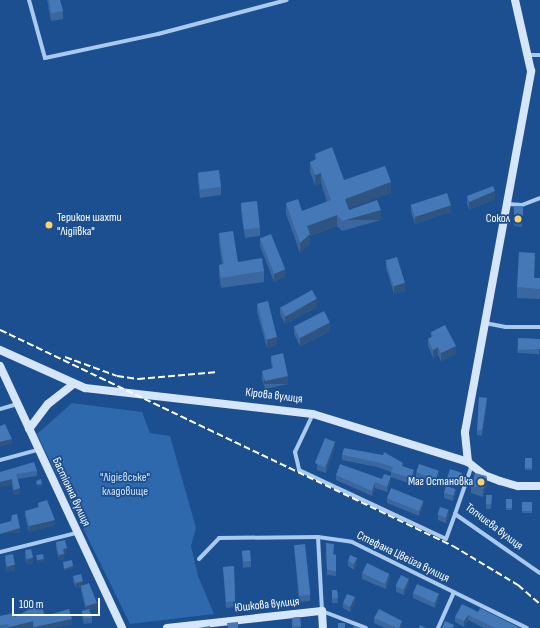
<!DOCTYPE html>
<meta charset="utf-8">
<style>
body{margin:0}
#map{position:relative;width:540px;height:628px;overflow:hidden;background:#1b4f8f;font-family:"Sofia Sans Condensed",sans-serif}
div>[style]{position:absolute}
.green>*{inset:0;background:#2e69ad}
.street>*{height:4px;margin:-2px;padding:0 2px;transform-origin:2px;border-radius:2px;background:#a9c9ee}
.secondary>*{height:8px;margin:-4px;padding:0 4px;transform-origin:4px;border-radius:4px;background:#d6e6fa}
.rail>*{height:2px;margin-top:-1px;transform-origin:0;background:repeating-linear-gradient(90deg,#fff 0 7px,transparent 0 10px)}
.wall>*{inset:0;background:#3a679d;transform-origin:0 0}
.shaded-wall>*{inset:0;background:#305480;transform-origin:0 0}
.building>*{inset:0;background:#4478b7;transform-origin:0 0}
.dots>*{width:11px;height:11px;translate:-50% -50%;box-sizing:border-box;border:2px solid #1b4f8f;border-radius:50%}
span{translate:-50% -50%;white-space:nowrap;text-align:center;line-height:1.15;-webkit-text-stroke:3.5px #1b4f8f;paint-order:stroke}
.poi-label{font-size:12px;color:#fff}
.left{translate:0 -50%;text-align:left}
.right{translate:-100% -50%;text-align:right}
.street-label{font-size:12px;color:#fff}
.park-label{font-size:12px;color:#cfe3fa}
.scale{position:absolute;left:12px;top:598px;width:88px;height:18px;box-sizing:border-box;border:2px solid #fff;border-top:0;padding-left:5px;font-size:12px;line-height:14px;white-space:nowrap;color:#fff;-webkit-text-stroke:3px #1b4f8f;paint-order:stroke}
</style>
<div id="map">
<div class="green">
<i style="clip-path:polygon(72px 403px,142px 412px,150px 433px,170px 436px,196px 528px,191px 546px,198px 576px,214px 614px,130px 624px,37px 434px)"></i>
</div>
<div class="street">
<i style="left:29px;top:0;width:60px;rotate:74.6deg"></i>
<i style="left:45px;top:58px;width:116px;rotate:-12deg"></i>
<i style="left:158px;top:34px;width:133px;rotate:-14.8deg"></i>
<i style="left:530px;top:55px;width:10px"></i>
<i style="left:507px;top:204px;width:15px;rotate:4deg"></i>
<i style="left:522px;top:205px;width:19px;rotate:-21deg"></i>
<i style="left:485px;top:323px;width:21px;rotate:11deg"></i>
<i style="left:506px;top:327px;width:34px"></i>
<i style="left:0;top:409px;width:19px;rotate:-16deg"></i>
<i style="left:313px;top:414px;width:42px;rotate:115.3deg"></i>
<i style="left:295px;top:452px;width:18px;rotate:77deg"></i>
<i style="left:299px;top:470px;width:162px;rotate:25.1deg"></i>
<i style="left:446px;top:539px;width:27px;rotate:-70deg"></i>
<i style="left:0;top:460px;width:39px;rotate:-15deg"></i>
<i style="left:472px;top:465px;width:52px;rotate:109.1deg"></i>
<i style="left:455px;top:514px;width:103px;rotate:34.8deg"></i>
<i style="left:318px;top:537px;width:74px;rotate:86.9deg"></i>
<i style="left:322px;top:611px;width:47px;rotate:21.1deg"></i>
<i style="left:0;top:552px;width:78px;rotate:-14deg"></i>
<i style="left:199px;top:559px;width:29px;rotate:-46deg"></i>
<i style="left:219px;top:538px;width:99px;rotate:-0.6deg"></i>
<i style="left:318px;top:537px;width:34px;rotate:8deg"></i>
<i style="left:352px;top:542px;width:195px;rotate:26.2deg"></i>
<i style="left:438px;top:628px;width:39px;rotate:-66deg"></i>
</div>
<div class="secondary">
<i style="left:0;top:350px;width:93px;rotate:24.1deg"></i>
<i style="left:85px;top:388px;width:229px;rotate:6.5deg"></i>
<i style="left:313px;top:414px;width:162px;rotate:17.2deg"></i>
<i style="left:468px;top:462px;width:21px;rotate:39deg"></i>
<i style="left:484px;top:475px;width:17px;rotate:21deg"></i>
<i style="left:500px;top:481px;width:19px;rotate:16deg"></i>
<i style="left:518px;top:486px;width:22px"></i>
<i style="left:0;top:366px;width:289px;rotate:65deg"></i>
<i style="left:29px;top:429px;width:31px;rotate:-53deg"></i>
<i style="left:48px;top:404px;width:31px;rotate:-38deg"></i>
<i style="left:468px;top:462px;width:30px;rotate:-96deg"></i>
<i style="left:465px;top:432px;width:367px;rotate:-79.6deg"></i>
<i style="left:531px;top:71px;width:73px;rotate:-102.7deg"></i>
<i style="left:167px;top:628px;width:156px;rotate:-6.3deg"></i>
<i style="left:322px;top:611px;width:17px;rotate:87deg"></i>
</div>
<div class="rail">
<i style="left:0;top:330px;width:502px;rotate:25.49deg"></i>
<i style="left:453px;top:546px;width:76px;rotate:31deg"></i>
<i style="left:518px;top:585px;width:29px;rotate:41deg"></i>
<i style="left:65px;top:357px;width:55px;rotate:20.1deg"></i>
<i style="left:117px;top:376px;width:21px;rotate:8deg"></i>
<i style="left:138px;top:379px;width:80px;rotate:-5deg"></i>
</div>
<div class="wall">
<i style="clip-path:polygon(47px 0,60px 0,63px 11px,63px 19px,51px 21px)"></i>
<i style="clip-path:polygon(315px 154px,344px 180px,391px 193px,348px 208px,349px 210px,381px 220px,342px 231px,337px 226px,310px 236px,310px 244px,300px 253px,286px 214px,286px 203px,302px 211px,327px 202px,321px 183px,315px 185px,310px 172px,310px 162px,315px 160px)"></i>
<i style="clip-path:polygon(198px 173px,221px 187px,221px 195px,200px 198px,198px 181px)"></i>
<i style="clip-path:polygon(467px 196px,495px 199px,469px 210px,467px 204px)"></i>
<i style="clip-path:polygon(241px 203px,260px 228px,260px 236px,245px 238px,241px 211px)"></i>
<i style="clip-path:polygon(411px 204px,451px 212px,415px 224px,411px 212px)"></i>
<i style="clip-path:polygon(514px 206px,523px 206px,522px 227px,514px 226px)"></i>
<i style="clip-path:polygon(219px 233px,238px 262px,264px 271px,264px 282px,221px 288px,219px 275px,219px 265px,222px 264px,219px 243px)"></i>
<i style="clip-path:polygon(260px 238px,285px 277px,274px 282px,260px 246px)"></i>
<i style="clip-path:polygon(386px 261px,405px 291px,394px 294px,386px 268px)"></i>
<i style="clip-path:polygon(535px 264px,534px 278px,540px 278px,540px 299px,517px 298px,517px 287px)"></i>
<i style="clip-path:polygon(257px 304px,277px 345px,267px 348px,257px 312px)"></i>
<i style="clip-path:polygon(280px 307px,317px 307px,285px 324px,280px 314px)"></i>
<i style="clip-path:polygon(294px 326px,330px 331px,300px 346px,294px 334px)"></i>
<i style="clip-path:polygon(431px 332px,456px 354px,441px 361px,438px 355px,433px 358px,428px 346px,428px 339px,431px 337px)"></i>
<i style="left:518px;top:338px;width:22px;height:15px;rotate:3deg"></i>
<i style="clip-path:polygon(271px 356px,288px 384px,265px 389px,262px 379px,262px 371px,272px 369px,271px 363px)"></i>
<i style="clip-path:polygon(487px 403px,482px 436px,477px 435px,477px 430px)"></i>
<i style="clip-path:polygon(335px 447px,326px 473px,317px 470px,317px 464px)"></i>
<i style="clip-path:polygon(342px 455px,403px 466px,414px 476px,411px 484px,391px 477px,391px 472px,377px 467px,342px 460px)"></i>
<i style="left:525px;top:458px;width:7px;height:12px"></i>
<i style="clip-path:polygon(37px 471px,37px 476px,18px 479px,20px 493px,14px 495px,12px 485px,0 472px)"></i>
<i style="clip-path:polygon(416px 473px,439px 477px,436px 484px,416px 478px)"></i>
<i style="clip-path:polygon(336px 475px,382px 479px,391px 482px,387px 492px,375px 488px,372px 496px,336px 480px)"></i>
<i style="clip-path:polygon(447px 477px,462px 478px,459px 486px,447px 482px)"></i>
<i style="clip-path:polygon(487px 484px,483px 497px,471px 493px,471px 485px)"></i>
<i style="clip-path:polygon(444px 493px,456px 494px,453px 501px,444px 498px)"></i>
<i style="clip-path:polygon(486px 495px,492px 495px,491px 509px,486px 509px)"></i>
<i style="clip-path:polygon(387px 498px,423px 506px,419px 516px,387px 503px)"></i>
<i style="left:506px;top:499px;width:6px;height:11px"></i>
<i style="left:522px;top:502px;width:10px;height:11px"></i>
<i style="clip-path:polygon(38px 503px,55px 525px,29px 532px,25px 516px,25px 511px,38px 508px)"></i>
<i style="clip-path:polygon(438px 515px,449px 515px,446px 523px,438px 520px)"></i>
<i style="clip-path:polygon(56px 542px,67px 553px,64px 554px,64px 559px,59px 560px,56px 548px)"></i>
<i style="clip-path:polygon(326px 543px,334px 550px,333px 555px,336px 555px,336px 576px,327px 575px)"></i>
<i style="clip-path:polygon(294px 545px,310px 595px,310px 601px,299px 602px)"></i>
<i style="clip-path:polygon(25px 551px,33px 563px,27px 565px,25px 556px)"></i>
<i style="clip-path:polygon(242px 551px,251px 561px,251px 567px,243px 568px)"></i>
<i style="clip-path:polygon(5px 556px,15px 570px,7px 572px,5px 561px)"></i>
<i style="clip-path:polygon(348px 561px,357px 564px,354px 570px,348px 566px)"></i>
<i style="clip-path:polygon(234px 566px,235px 607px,226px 608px,223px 567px)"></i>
<i style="clip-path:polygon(362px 573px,390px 579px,386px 589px,362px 579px)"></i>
<i style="clip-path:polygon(73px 576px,83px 585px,97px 608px,89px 610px,92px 618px,92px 623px,84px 624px,82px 617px,82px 611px,86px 610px,81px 591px,81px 587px,76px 588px,73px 581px)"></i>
<i style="clip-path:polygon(409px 584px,404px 595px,396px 592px,396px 586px)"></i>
<i style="clip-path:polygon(332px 590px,337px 590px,338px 603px,332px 603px)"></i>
<i style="clip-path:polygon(413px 593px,439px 599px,435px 608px,413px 598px)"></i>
<i style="clip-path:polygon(343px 603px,355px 603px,350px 612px,343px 608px)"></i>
<i style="clip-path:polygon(478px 612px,520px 628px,484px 628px,468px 620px,464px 627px,455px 622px,455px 617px)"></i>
<i style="clip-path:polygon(0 616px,15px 617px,45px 616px,72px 624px,53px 628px,33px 628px,33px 627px,26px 628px,0 628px)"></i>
<i style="clip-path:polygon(300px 617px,301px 628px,292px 628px,292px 618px)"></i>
<i style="clip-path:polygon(374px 618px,402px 626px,401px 628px,385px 628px,374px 623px)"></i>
</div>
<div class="shaded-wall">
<i style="clip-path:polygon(321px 173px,321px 183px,315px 185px,315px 175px)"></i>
<i style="clip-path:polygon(391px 182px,391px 193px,345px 210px,345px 199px)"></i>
<i style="clip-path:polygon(495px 191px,495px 199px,469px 210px,469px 202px)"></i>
<i style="clip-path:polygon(451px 205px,451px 212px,415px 224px,415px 216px)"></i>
<i style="left:381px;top:210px;width:10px;height:41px;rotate:90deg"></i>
<i style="clip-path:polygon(337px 215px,337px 226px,310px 236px,310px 244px,300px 253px,300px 243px,307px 226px)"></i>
<i style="clip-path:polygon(535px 253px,535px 264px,534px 288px,534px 278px)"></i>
<i style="clip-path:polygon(285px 269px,285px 277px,274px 282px,274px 274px)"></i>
<i style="clip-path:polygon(405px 283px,405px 291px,394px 294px,394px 286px)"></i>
<i style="clip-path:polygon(317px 299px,317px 307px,285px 324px,285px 317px)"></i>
<i style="clip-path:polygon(330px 323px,330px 331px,300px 346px,300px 338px)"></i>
<i style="clip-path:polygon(277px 337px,277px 345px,267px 348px,267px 340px)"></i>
<i style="clip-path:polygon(456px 346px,456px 354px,441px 361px,441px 353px)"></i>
<i style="clip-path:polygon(438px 347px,438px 355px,433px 358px,433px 350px)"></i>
<i style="left:288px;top:376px;width:8px;height:24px;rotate:90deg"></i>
<i style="clip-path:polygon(487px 398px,487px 403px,482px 436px,482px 430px)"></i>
<i style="clip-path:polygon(12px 439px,12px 444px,0 447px,0 442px)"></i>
<i style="clip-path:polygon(335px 442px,335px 447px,326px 473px,326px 467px)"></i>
<i style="clip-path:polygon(414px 470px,414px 476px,411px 484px,411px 478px)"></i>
<i style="clip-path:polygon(439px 471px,439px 477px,436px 484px,436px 479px)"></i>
<i style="clip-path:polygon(462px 473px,462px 478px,459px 486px,459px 481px)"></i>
<i style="clip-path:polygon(391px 476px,391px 482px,387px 492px,387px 487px)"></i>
<i style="clip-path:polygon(487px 476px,487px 484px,483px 497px,483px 489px)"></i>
<i style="clip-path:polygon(12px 479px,12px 485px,0 487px,0 482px)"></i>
<i style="clip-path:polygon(375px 482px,375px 488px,372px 496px,372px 491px)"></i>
<i style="clip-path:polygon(42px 484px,42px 486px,37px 488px,37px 485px)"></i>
<i style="clip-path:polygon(20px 488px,20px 493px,14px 495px,14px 490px)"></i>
<i style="clip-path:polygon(456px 489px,456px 494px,453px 501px,453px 496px)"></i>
<i style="clip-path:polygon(423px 501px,423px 506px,419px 516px,419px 511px)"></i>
<i style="clip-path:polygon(449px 510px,449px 515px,446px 523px,446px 518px)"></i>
<i style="clip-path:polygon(55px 520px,55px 525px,29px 532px,29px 526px)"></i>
<i style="left:20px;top:528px;width:5px;height:21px;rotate:90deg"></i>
<i style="clip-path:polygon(67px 548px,67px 553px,64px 554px,64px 559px,59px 560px,59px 555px,63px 549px)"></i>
<i style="clip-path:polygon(33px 558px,33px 563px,27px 565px,27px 559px)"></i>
<i style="clip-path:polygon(357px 558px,357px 564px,354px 570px,354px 564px)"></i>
<i style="clip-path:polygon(44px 559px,44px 562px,37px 563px,37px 561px)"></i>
<i style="clip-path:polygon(15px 565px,15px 570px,7px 572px,7px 567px)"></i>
<i style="clip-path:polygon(73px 566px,73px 569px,64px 571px,64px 569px)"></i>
<i style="clip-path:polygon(390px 574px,390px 579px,386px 589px,386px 584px)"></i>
<i style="clip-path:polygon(409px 579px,409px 584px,404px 595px,404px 590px)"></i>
<i style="clip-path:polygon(83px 581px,83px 586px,76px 588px,76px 583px)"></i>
<i style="clip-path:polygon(439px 594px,439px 599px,435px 608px,435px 603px)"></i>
<i style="clip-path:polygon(355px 597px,355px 603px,350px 612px,350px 607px)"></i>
<i style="clip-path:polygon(97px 603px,97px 608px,86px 611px,86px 606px)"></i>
<i style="clip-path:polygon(468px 615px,468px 620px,464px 627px,464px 621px)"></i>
<i style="clip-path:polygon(72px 619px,72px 624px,53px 628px,34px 628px,34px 627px)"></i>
<i style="clip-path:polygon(33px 621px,33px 627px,26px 628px,9px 628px,9px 627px)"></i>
<i style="clip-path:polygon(402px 621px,402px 626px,401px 628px,399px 628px)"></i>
</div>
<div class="building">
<i style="clip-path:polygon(49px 0,60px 0,63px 11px,51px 13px)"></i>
<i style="clip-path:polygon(332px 147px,344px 180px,385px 166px,391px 182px,345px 199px,349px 210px,377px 200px,381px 210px,342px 221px,337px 215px,307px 226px,310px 234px,300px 243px,286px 203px,298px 199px,302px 211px,331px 200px,321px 173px,315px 175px,310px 162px,317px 159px,315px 154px)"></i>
<i style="left:219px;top:170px;width:17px;height:21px;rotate:83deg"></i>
<i style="clip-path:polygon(493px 186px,495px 191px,469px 202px,467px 196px)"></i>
<i style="left:447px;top:193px;width:13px;height:38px;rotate:72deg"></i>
<i style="left:257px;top:201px;width:27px;height:16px;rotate:84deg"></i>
<i style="left:514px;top:206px;width:9px;height:15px"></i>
<i style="clip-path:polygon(233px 231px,238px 262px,262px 258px,264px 271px,221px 278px,219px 265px,224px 264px,219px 233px)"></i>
<i style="left:271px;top:234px;width:38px;height:12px;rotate:68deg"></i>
<i style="clip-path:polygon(519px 252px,535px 253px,534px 278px,540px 278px,540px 289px,517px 287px)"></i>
<i style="left:397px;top:257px;width:27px;height:12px;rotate:73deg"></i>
<i style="left:312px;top:290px;width:10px;height:36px;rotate:61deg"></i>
<i style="left:268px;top:301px;width:37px;height:11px;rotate:76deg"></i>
<i style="left:324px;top:311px;width:13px;height:34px;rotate:63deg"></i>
<i style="clip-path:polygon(445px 325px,456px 346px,441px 353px,438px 347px,433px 350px,428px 339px,433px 336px,431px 332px)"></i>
<i style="clip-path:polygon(518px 338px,540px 339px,540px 349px,518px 350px)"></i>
<i style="clip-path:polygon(283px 353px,288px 376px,265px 381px,262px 371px,273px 368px,271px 356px)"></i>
<i style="clip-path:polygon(479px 397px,487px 398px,482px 430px,477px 430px)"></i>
<i style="clip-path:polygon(5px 424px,12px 439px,0 442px,0 426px)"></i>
<i style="left:325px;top:438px;width:11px;height:27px;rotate:22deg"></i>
<i style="clip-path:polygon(344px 448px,383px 455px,384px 452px,403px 463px,402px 466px,414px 470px,411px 478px,391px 472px,393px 467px,377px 462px,342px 455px)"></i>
<i style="left:525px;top:458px;width:7px;height:10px"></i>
<i style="clip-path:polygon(34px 462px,37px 471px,16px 474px,20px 488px,14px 490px,12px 479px,0 482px,0 472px)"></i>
<i style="clip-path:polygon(340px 464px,382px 479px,384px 474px,391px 476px,387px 487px,375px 482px,372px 491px,336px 475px)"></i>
<i style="left:419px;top:464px;width:21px;height:9px;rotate:19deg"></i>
<i style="left:450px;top:469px;width:13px;height:9px;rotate:18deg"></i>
<i style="left:475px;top:473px;width:12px;height:13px;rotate:14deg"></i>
<i style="clip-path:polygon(41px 479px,42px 484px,37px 485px,36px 481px)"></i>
<i style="left:446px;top:486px;width:10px;height:7px;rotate:17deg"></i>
<i style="left:391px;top:488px;width:35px;height:11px;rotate:22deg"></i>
<i style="clip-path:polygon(486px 495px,492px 495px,491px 504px,486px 504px)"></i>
<i style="left:506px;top:499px;width:6px;height:9px"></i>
<i style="clip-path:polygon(47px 500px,55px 520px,29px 526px,25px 511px,39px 507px,38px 503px)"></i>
<i style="left:522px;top:502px;width:10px;height:9px"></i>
<i style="left:440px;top:507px;width:9px;height:8px;rotate:18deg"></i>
<i style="clip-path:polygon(17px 514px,20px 528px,0 534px,0 524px,11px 521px,12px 515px)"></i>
<i style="clip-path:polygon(65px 540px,67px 548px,63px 549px,64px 554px,59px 555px,56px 542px)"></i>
<i style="clip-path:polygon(326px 543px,334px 544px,333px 554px,336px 555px,336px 571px,327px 570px)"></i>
<i style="left:305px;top:544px;width:51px;height:11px;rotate:84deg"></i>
<i style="left:31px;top:549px;width:9px;height:6px;rotate:77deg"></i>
<i style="left:250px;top:550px;width:11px;height:8px;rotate:85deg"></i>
<i style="left:13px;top:554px;width:11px;height:8px;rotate:80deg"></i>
<i style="left:43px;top:554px;width:5px;height:7px;rotate:79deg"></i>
<i style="clip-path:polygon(350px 555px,357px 558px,354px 564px,348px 561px)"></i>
<i style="clip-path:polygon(72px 560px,73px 566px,64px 569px,63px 562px)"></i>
<i style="left:367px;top:563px;width:25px;height:11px;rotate:26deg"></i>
<i style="clip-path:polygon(234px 566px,235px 601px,226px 602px,223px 567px)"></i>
<i style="clip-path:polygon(81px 574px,83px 581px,76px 583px,73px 576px)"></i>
<i style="left:401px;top:575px;width:9px;height:12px;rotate:27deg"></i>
<i style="clip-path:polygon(89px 583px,97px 603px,86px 606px,81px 586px)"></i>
<i style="left:417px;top:584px;width:24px;height:10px;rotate:24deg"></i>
<i style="clip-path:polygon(332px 590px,337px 590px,338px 598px,332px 598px)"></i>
<i style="clip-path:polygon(347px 594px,355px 597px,350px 607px,343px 603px)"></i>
<i style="clip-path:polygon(41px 603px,45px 616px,69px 609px,72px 619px,34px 627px,33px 621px,9px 627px,8px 624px,0 625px,0 616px,14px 613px,15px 617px)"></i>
<i style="clip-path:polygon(462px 604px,478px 612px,480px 608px,520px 628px,495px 628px,468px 615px,464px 621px,455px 617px)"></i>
<i style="clip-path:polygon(89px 609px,92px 618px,84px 618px,82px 611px)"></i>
<i style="clip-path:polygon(379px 609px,402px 621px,399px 628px,397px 628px,374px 618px)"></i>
<i style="left:300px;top:617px;width:9px;height:8px;rotate:84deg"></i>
<i style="clip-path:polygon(445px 621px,454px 625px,453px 628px,442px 628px)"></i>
<i style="clip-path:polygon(238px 622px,238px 628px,228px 628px,227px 623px)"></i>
<i style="left:338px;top:623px;width:7px;height:5px"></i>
<i style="clip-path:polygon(420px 625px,426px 628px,419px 628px)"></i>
<i style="clip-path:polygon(210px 626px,211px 628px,198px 628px)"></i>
<i style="clip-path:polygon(354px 626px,359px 628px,353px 628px)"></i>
</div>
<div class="dots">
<i style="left:518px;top:219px;background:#ffd166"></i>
<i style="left:49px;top:225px;background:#ffd166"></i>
<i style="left:481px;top:482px;background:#ffd166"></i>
</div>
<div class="poi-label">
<span class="left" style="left:57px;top:225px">Терикон шахти<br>"Лідіївка"</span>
<span class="right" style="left:510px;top:219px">Сокол</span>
<span class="right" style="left:473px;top:482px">Маг Остановка</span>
</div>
<div class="street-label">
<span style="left:274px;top:396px;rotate:7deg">Кірова вулиця</span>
<span style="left:71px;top:492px;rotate:65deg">Бастіонна вулиця</span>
<span style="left:494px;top:527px;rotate:37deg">Топчиєва вулиця</span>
<span style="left:403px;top:557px;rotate:26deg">Стефана Цвейга вулиця</span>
<span style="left:267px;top:605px;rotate:-6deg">Юшкова вулиця</span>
</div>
<div class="park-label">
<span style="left:125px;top:485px">"Лідієвське"<br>кладовище</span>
</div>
<div class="scale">100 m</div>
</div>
